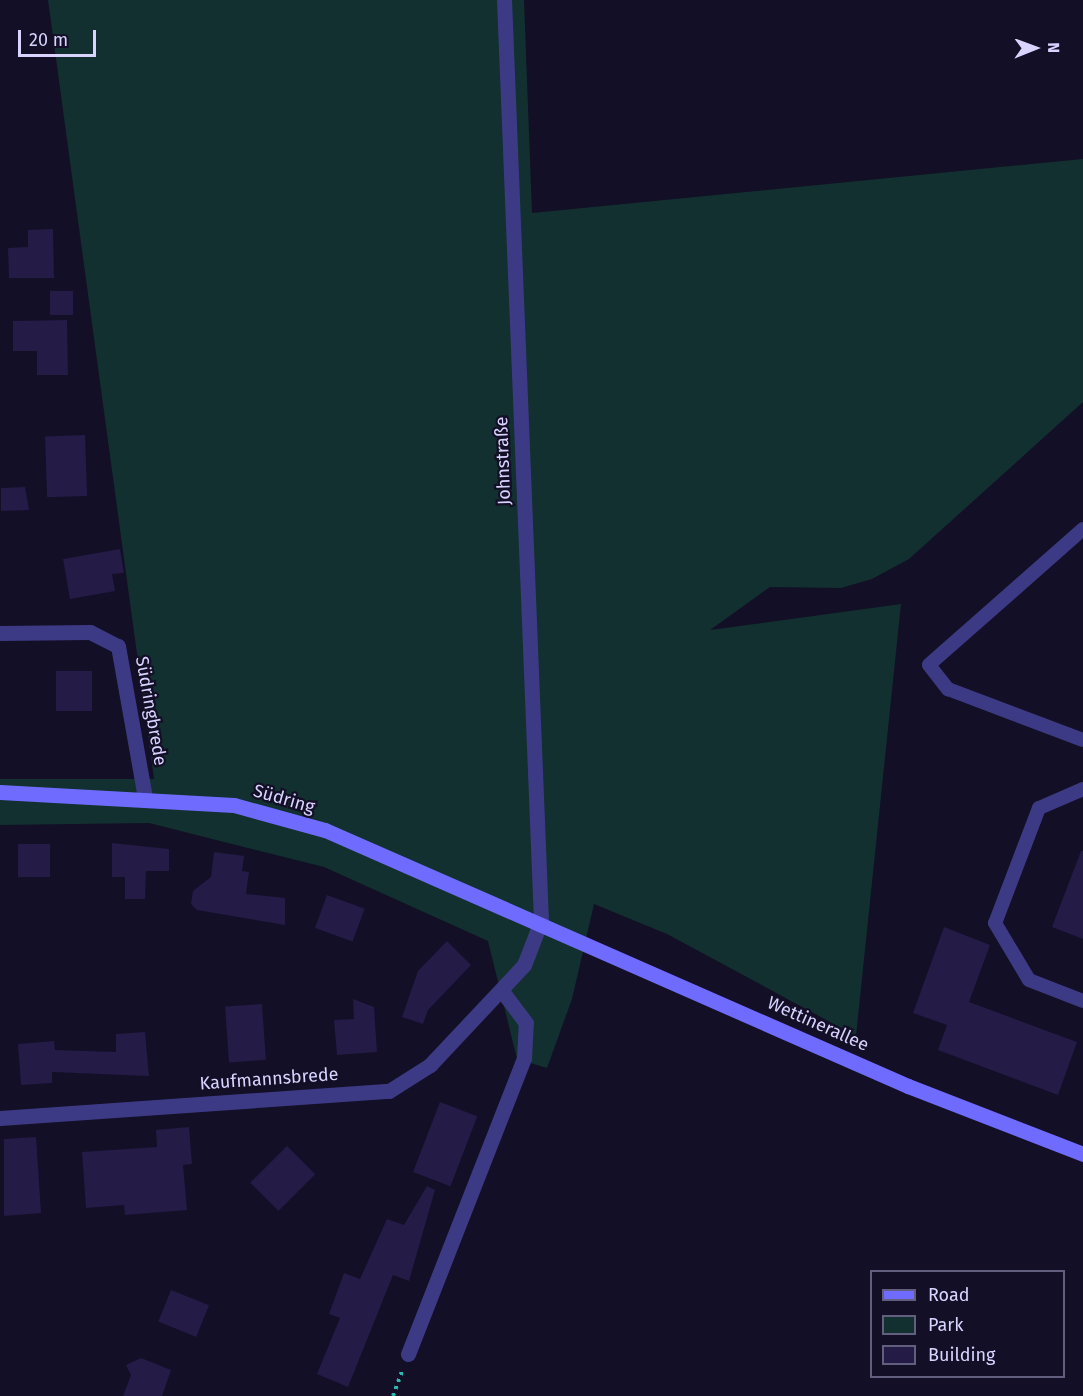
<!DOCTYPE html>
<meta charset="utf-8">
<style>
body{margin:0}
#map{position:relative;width:1083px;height:1396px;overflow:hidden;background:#130f26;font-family:"Fira Sans",sans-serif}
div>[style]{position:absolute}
.green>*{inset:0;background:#12302f}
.building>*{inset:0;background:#241b47;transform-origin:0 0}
.path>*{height:4px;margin-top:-2px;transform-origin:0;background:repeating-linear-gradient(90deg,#2fb8b0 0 3px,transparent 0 7.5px)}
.lane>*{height:14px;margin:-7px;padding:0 7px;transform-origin:7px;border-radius:7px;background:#3d3a85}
.street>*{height:15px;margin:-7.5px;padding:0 7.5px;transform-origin:7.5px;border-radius:7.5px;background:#3d3a85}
.secondary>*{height:15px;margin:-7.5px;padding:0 7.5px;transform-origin:7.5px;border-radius:7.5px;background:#6f6bff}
span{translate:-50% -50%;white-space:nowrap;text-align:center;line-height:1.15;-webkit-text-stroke:4.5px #130f26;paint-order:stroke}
.street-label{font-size:18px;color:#d9d4ff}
.legend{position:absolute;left:870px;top:1270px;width:195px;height:108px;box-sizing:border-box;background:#130f26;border:2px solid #625e7d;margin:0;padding:8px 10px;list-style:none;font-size:18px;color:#d9d4ff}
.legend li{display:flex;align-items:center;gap:12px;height:30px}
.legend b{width:30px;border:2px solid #625e7d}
.north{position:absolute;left:1005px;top:18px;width:60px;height:60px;-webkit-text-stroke:4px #130f26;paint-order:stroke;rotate:89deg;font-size:16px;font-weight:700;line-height:24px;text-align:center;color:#d9d4ff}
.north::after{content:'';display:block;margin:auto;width:21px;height:27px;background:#d9d4ff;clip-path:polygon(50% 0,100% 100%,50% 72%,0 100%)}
.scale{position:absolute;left:18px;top:30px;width:78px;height:27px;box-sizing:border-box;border:3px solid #d9d4ff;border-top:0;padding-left:8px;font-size:18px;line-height:21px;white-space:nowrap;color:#d9d4ff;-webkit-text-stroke:4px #130f26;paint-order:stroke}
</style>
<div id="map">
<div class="green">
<i style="clip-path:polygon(48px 0,524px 0,532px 213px,1083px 159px,1083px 402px,909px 559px,872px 579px,841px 588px,770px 587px,710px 630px,901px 604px,856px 1036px,667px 934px,594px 904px,572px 999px,547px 1068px,517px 1059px,488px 941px,324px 867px,149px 823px,0 825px,0 779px,154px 779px)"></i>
</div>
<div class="building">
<i style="clip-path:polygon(53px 229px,54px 278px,9px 278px,8px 248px,28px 247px,28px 230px)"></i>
<i style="left:50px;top:291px;width:23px;height:24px"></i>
<i style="clip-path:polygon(67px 320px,68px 375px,37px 375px,37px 351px,13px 351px,13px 321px)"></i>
<i style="left:85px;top:435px;width:61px;height:40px;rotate:88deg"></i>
<i style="clip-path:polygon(25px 487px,29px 510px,1px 511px,1px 488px)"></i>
<i style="clip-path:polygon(120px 549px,124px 573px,112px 574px,115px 591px,70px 599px,63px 559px)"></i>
<i style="left:56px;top:671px;width:36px;height:40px"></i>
<i style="clip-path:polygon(112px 843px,169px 849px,169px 871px,146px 871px,145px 899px,125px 899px,125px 877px,112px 877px)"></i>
<i style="left:18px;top:844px;width:32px;height:33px"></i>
<i style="clip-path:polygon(1081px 851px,1083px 851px,1083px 939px,1052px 927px)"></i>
<i style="clip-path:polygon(214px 852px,244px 856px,242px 871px,249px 872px,246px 894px,285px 898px,285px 925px,197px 910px,191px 904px,193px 891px,211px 877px)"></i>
<i style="left:327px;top:895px;width:40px;height:35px;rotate:20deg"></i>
<i style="clip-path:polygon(944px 927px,990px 945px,969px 1002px,1077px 1042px,1058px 1095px,938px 1050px,947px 1025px,913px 1013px)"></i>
<i style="clip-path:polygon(447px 941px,471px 965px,428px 1010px,423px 1024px,402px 1017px,418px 971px)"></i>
<i style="clip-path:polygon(353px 999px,374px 1007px,377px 1052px,337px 1055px,334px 1020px,354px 1019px)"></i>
<i style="left:262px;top:1004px;width:56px;height:37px;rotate:86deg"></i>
<i style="clip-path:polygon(145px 1032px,149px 1076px,52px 1072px,52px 1083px,21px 1085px,18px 1044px,54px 1041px,55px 1050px,116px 1052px,116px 1034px)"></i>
<i style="left:440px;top:1102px;width:40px;height:75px;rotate:21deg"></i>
<i style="clip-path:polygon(189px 1127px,192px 1164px,183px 1165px,187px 1210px,125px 1215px,124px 1205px,86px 1208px,82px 1152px,157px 1147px,156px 1130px)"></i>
<i style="clip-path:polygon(36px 1137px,41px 1213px,4px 1216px,4px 1139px)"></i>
<i style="left:287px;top:1146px;width:40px;height:52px;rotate:45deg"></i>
<i style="clip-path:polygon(427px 1186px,435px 1190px,409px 1281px,393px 1275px,348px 1387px,317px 1374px,340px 1318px,329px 1314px,344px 1273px,360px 1279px,387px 1219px,404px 1225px)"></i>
<i style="left:171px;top:1290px;width:41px;height:34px;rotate:22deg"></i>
<i style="clip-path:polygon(141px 1358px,171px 1370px,162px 1396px,123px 1396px,131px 1375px,126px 1365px)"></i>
</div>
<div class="path">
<i style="left:393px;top:1396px;width:27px;rotate:-70deg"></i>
</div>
<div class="lane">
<i style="left:1083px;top:529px;width:205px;rotate:138.6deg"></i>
<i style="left:929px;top:665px;width:31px;rotate:52deg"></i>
<i style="left:948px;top:689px;width:144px;rotate:20.7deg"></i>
<i style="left:1083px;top:789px;width:48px;rotate:156.6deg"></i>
<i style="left:1039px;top:808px;width:123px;rotate:110.9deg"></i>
<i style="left:995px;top:923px;width:66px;rotate:59.2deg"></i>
<i style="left:1029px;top:980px;width:58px;rotate:21.3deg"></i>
</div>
<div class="street">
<i style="left:0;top:633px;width:90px;rotate:-0.6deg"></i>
<i style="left:90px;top:632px;width:31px;rotate:27deg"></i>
<i style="left:118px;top:646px;width:154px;rotate:79.9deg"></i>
<i style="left:0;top:1118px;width:390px;rotate:-4deg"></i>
<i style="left:389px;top:1091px;width:49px;rotate:-32.4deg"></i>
<i style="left:430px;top:1065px;width:137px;rotate:-46.8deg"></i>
<i style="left:524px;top:965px;width:47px;rotate:-68.9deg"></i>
<i style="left:541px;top:921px;width:922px;rotate:-92.3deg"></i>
<i style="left:408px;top:1354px;width:318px;rotate:-68.6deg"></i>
<i style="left:524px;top:1058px;width:35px;rotate:-87deg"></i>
<i style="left:526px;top:1023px;width:39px;rotate:-127deg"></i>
</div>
<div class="secondary">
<i style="left:0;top:792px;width:234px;rotate:3.2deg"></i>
<i style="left:234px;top:805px;width:94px;rotate:15.4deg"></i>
<i style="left:325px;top:830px;width:637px;rotate:23.71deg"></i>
<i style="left:908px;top:1086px;width:188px;rotate:21.2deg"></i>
</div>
<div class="street-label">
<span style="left:503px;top:461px;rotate:-92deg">Johnstraße</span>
<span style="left:151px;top:711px;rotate:80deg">Südringbrede</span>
<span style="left:284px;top:799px;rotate:16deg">Südring</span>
<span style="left:818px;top:1024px;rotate:24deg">Wettinerallee</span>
<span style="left:269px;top:1079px;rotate:-4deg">Kaufmannsbrede</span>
</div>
<ul class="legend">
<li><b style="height:8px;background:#6f6bff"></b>Road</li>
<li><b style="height:16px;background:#12302f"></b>Park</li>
<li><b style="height:16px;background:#241b47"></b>Building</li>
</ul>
<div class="north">N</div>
<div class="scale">20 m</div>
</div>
